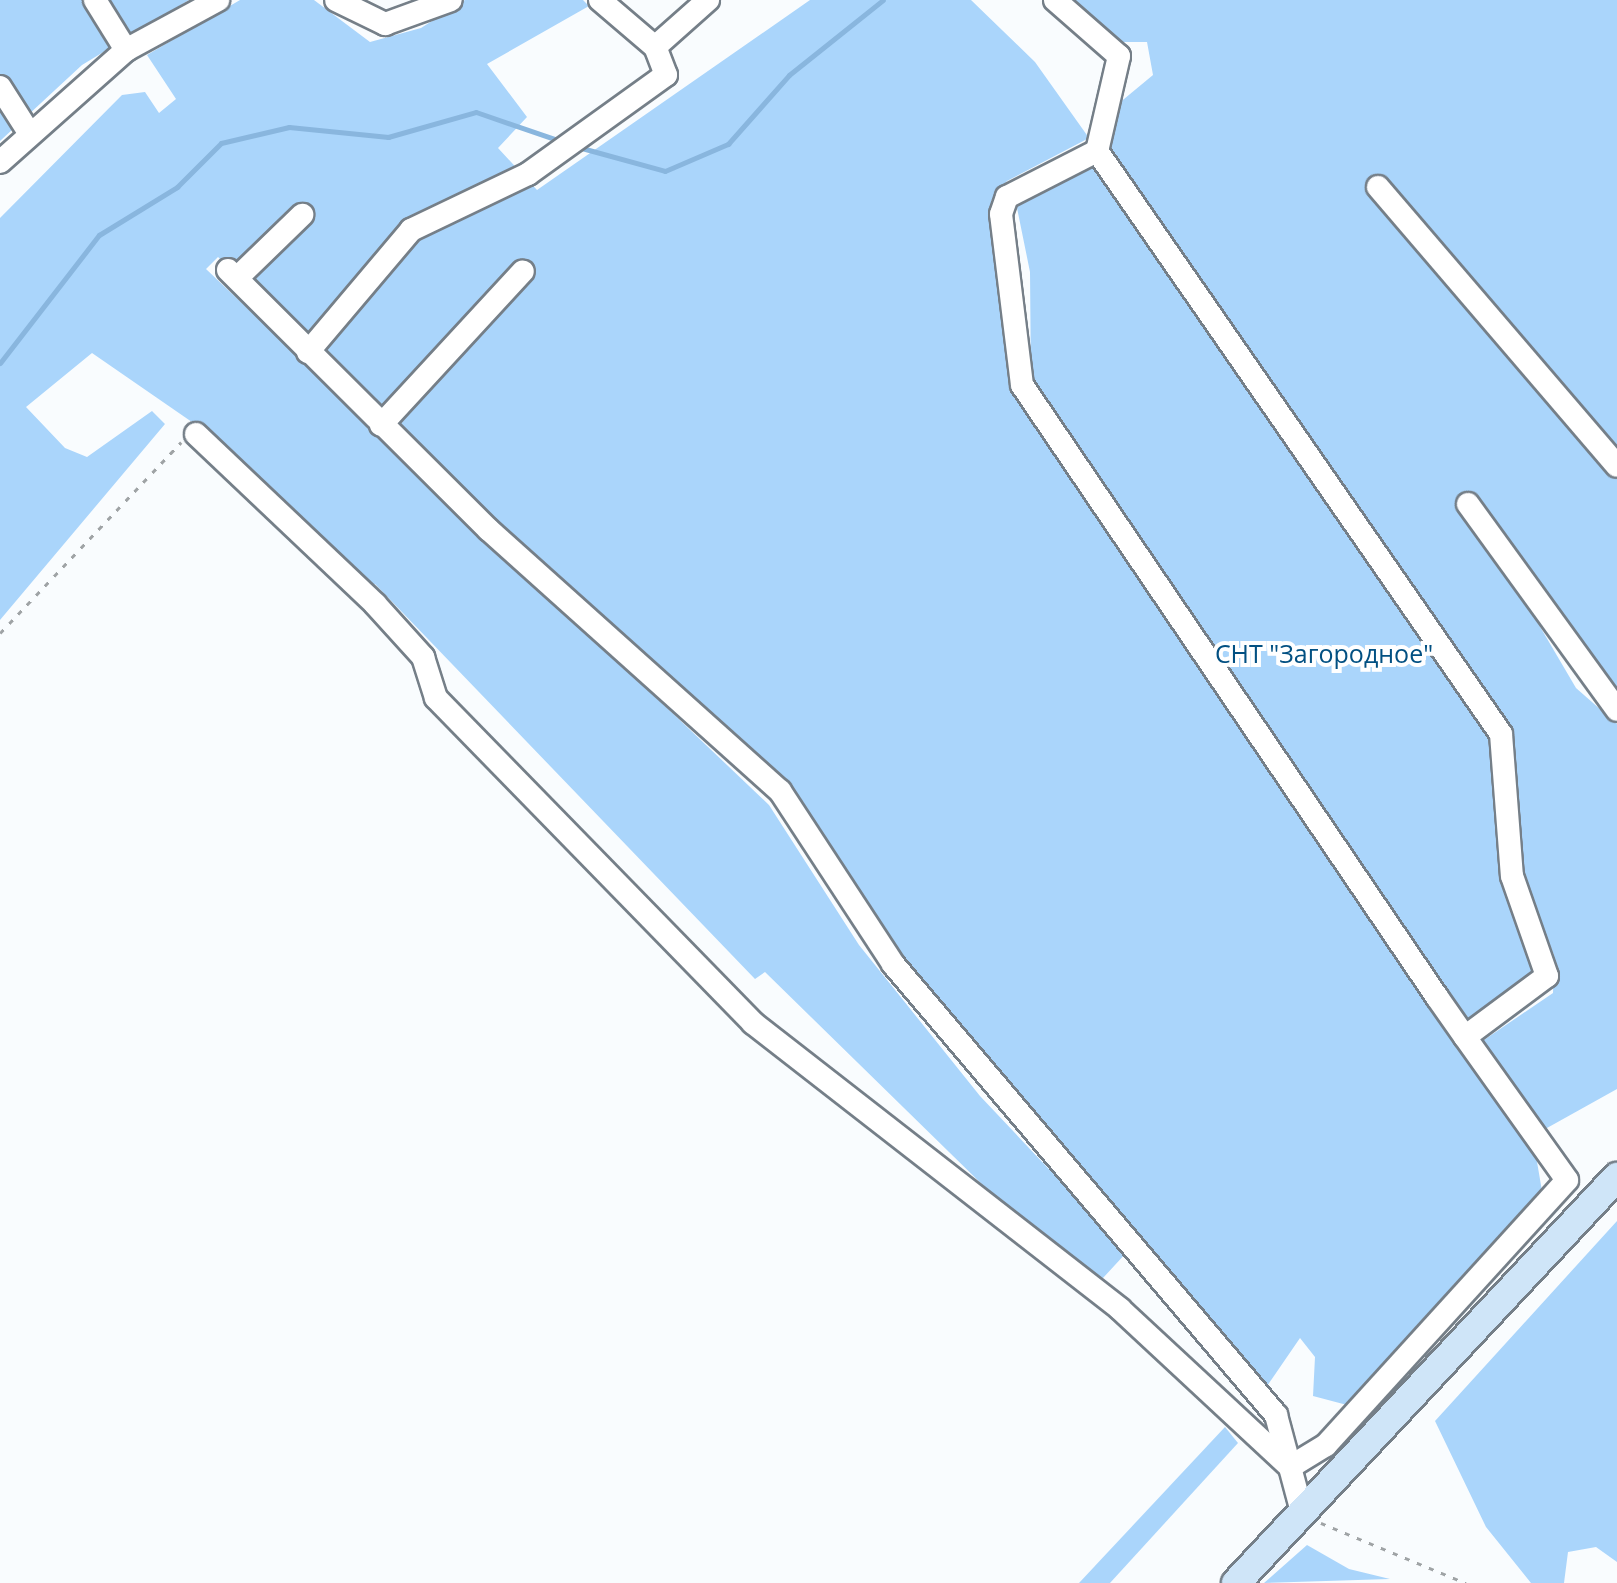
<!DOCTYPE html>
<meta charset="utf-8">
<style>
body{margin:0}
#map{position:relative;width:1617px;height:1583px;overflow:hidden;background:#f9fcfe;font-family:"Open Sans",sans-serif}
div>[style]{position:absolute}
.green>*{inset:0;background:#aad5fb}
.stream>*{height:5px;margin:-2.5px;padding:0 2.5px;transform-origin:2.5px;border-radius:2.5px;background:#89b6de}
.path>*{height:2.5px;margin-top:-1.25px;transform-origin:0;background:repeating-linear-gradient(90deg,#9fa3a5 0 5px,transparent 0 13px)}
.roads{filter:drop-shadow(2px 0 #757f88) drop-shadow(-2px 0 #757f88) drop-shadow(0 2px #757f88) drop-shadow(0 -2px #757f88)}
.minor>*{height:22px;margin:-11px;padding:0 11px;transform-origin:11px;border-radius:11px;background:#fff}
.major>*{height:28px;margin:-14px;padding:0 14px;transform-origin:14px;border-radius:14px;background:#cfe5f8}
span{translate:-50% -50%;white-space:nowrap;text-align:center;line-height:1.15;-webkit-text-stroke:8px #fff;paint-order:stroke}
.park-label{font-size:25px;color:#025082}
</style>
<div id="map">
<div class="green">
<i style="clip-path:polygon(0 0,189px 0,82px 65px,0 141px)"></i>
<i style="clip-path:polygon(240px 0,314px 0,370px 42px,421px 28px,465px 0,583px 0,589px 6px,487px 64px,527px 117px,498px 148px,537px 190px,810px 0,971px 0,1035px 62px,1089px 138px,1007px 181px,991px 201px,1010px 391px,1536px 1156px,1542px 1191px,1347px 1405px,1313px 1396px,1315px 1357px,1300px 1338px,1265px 1389px,998px 1089px,782px 794px,218px 257px,206px 269px,769px 805px,859px 945px,980px 1096px,1127px 1252px,1091px 1291px,765px 972px,755px 979px,375px 584px,366px 592px,222px 462px,231px 449px,92px 353px,26px 407px,65px 448px,87px 457px,152px 411px,165px 424px,0 620px,0 218px,122px 95px,145px 92px,159px 113px,176px 99px,147px 55px)"></i>
<i style="clip-path:polygon(1063px 0,1617px 0,1617px 702px,1541px 615px,1539px 625px,1576px 688px,1617px 724px,1617px 1089px,1538px 1133px,1478px 1044px,1553px 993px,1554px 955px,1519px 872px,1509px 731px,1106px 149px,1118px 104px,1153px 75px,1147px 42px,1113px 42px)"></i>
<i style="clip-path:polygon(1091px 159px,1490px 738px,1542px 968px,1465px 1028px,1031px 387px,1030px 272px,1015px 198px)"></i>
<i style="clip-path:polygon(1617px 1221px,1617px 1562px,1596px 1547px,1568px 1552px,1564px 1583px,1531px 1583px,1486px 1527px,1435px 1421px)"></i>
<i style="clip-path:polygon(1225px 1427px,1238px 1443px,1110px 1583px,1079px 1583px)"></i>
<i style="clip-path:polygon(1307px 1545px,1349px 1569px,1390px 1579px,1264px 1583px)"></i>
</div>
<div class="stream">
<i style="left:578px;top:147px;width:90px;rotate:15.4deg"></i>
<i style="left:665px;top:171px;width:69px;rotate:-23.2deg"></i>
<i style="left:728px;top:144px;width:92px;rotate:-48.5deg"></i>
<i style="left:789px;top:75px;width:120px;rotate:-38.6deg"></i>
<i style="left:0;top:363px;width:162px;rotate:-52.3deg"></i>
<i style="left:99px;top:235px;width:92px;rotate:-31.6deg"></i>
<i style="left:177px;top:187px;width:62px;rotate:-45deg"></i>
<i style="left:221px;top:143px;width:70px;rotate:-13.2deg"></i>
<i style="left:289px;top:127px;width:100px;rotate:5.8deg"></i>
<i style="left:388px;top:137px;width:91px;rotate:-15.9deg"></i>
<i style="left:476px;top:112px;width:92px;rotate:19deg"></i>
</div>
<div class="path">
<i style="left:0;top:633px;width:263px;rotate:-46.5deg"></i>
<i style="left:1321px;top:1523px;width:157px;rotate:22.5deg"></i>
</div>
<div class="roads">
<div class="minor">
<i style="left:95px;top:0;width:59px;rotate:58.2deg"></i>
<i style="left:336px;top:0;width:55px;rotate:26.1deg"></i>
<i style="left:385px;top:24px;width:70px;rotate:-20deg"></i>
<i style="left:600px;top:0;width:72px;rotate:40.5deg"></i>
<i style="left:655px;top:47px;width:71px;rotate:-41.6deg"></i>
<i style="left:1055px;top:0;width:85px;rotate:41.2deg"></i>
<i style="left:1119px;top:56px;width:98px;rotate:103deg"></i>
<i style="left:0;top:87px;width:52px;rotate:57.5deg"></i>
<i style="left:0;top:162px;width:169px;rotate:-41.6deg"></i>
<i style="left:126px;top:50px;width:105px;rotate:-28.5deg"></i>
<i style="left:1378px;top:187px;width:367px;rotate:49.4deg"></i>
<i style="left:228px;top:270px;width:368px;rotate:44.9deg"></i>
<i style="left:489px;top:530px;width:391px;rotate:41.9deg"></i>
<i style="left:780px;top:791px;width:207px;rotate:56.8deg"></i>
<i style="left:893px;top:964px;width:592px;rotate:49.66deg"></i>
<i style="left:1276px;top:1415px;width:100px;rotate:75deg"></i>
<i style="left:237px;top:278px;width:91px;rotate:-44.1deg"></i>
<i style="left:308px;top:352px;width:160px;rotate:-49.8deg"></i>
<i style="left:411px;top:230px;width:130px;rotate:-25.6deg"></i>
<i style="left:528px;top:174px;width:170px;rotate:-35.7deg"></i>
<i style="left:666px;top:75px;width:30px;rotate:-111deg"></i>
<i style="left:381px;top:425px;width:209px;rotate:-47.3deg"></i>
<i style="left:196px;top:434px;width:247px;rotate:43.5deg"></i>
<i style="left:375px;top:604px;width:72px;rotate:47.8deg"></i>
<i style="left:423px;top:657px;width:43px;rotate:72.4deg"></i>
<i style="left:436px;top:698px;width:454px;rotate:45.7deg"></i>
<i style="left:753px;top:1023px;width:465px;rotate:37.9deg"></i>
<i style="left:1120px;top:1309px;width:232px;rotate:42.9deg"></i>
<i style="left:1290px;top:1467px;width:42px;rotate:-31.4deg"></i>
<i style="left:1326px;top:1445px;width:358px;rotate:-47.7deg"></i>
<i style="left:1567px;top:1180px;width:176px;rotate:-125.5deg"></i>
<i style="left:1465px;top:1037px;width:49px;rotate:-125deg"></i>
<i style="left:1437px;top:997px;width:739px;rotate:-124.14deg"></i>
<i style="left:1022px;top:385px;width:172px;rotate:-97deg"></i>
<i style="left:1001px;top:214px;width:18px;rotate:-71deg"></i>
<i style="left:1007px;top:197px;width:101px;rotate:-27.1deg"></i>
<i style="left:1097px;top:151px;width:709px;rotate:55.28deg"></i>
<i style="left:1501px;top:734px;width:142px;rotate:85.6deg"></i>
<i style="left:1512px;top:876px;width:106px;rotate:70.7deg"></i>
<i style="left:1547px;top:976px;width:102px;rotate:143.4deg"></i>
<i style="left:1468px;top:504px;width:254px;rotate:54.1deg"></i>
</div>
<div class="major">
<i style="left:1236px;top:1583px;width:557px;rotate:-46.82deg"></i>
</div>
</div>
<div class="park-label">
<span style="left:1324px;top:653px">СНТ "Загородное"</span>
</div>
</div>
